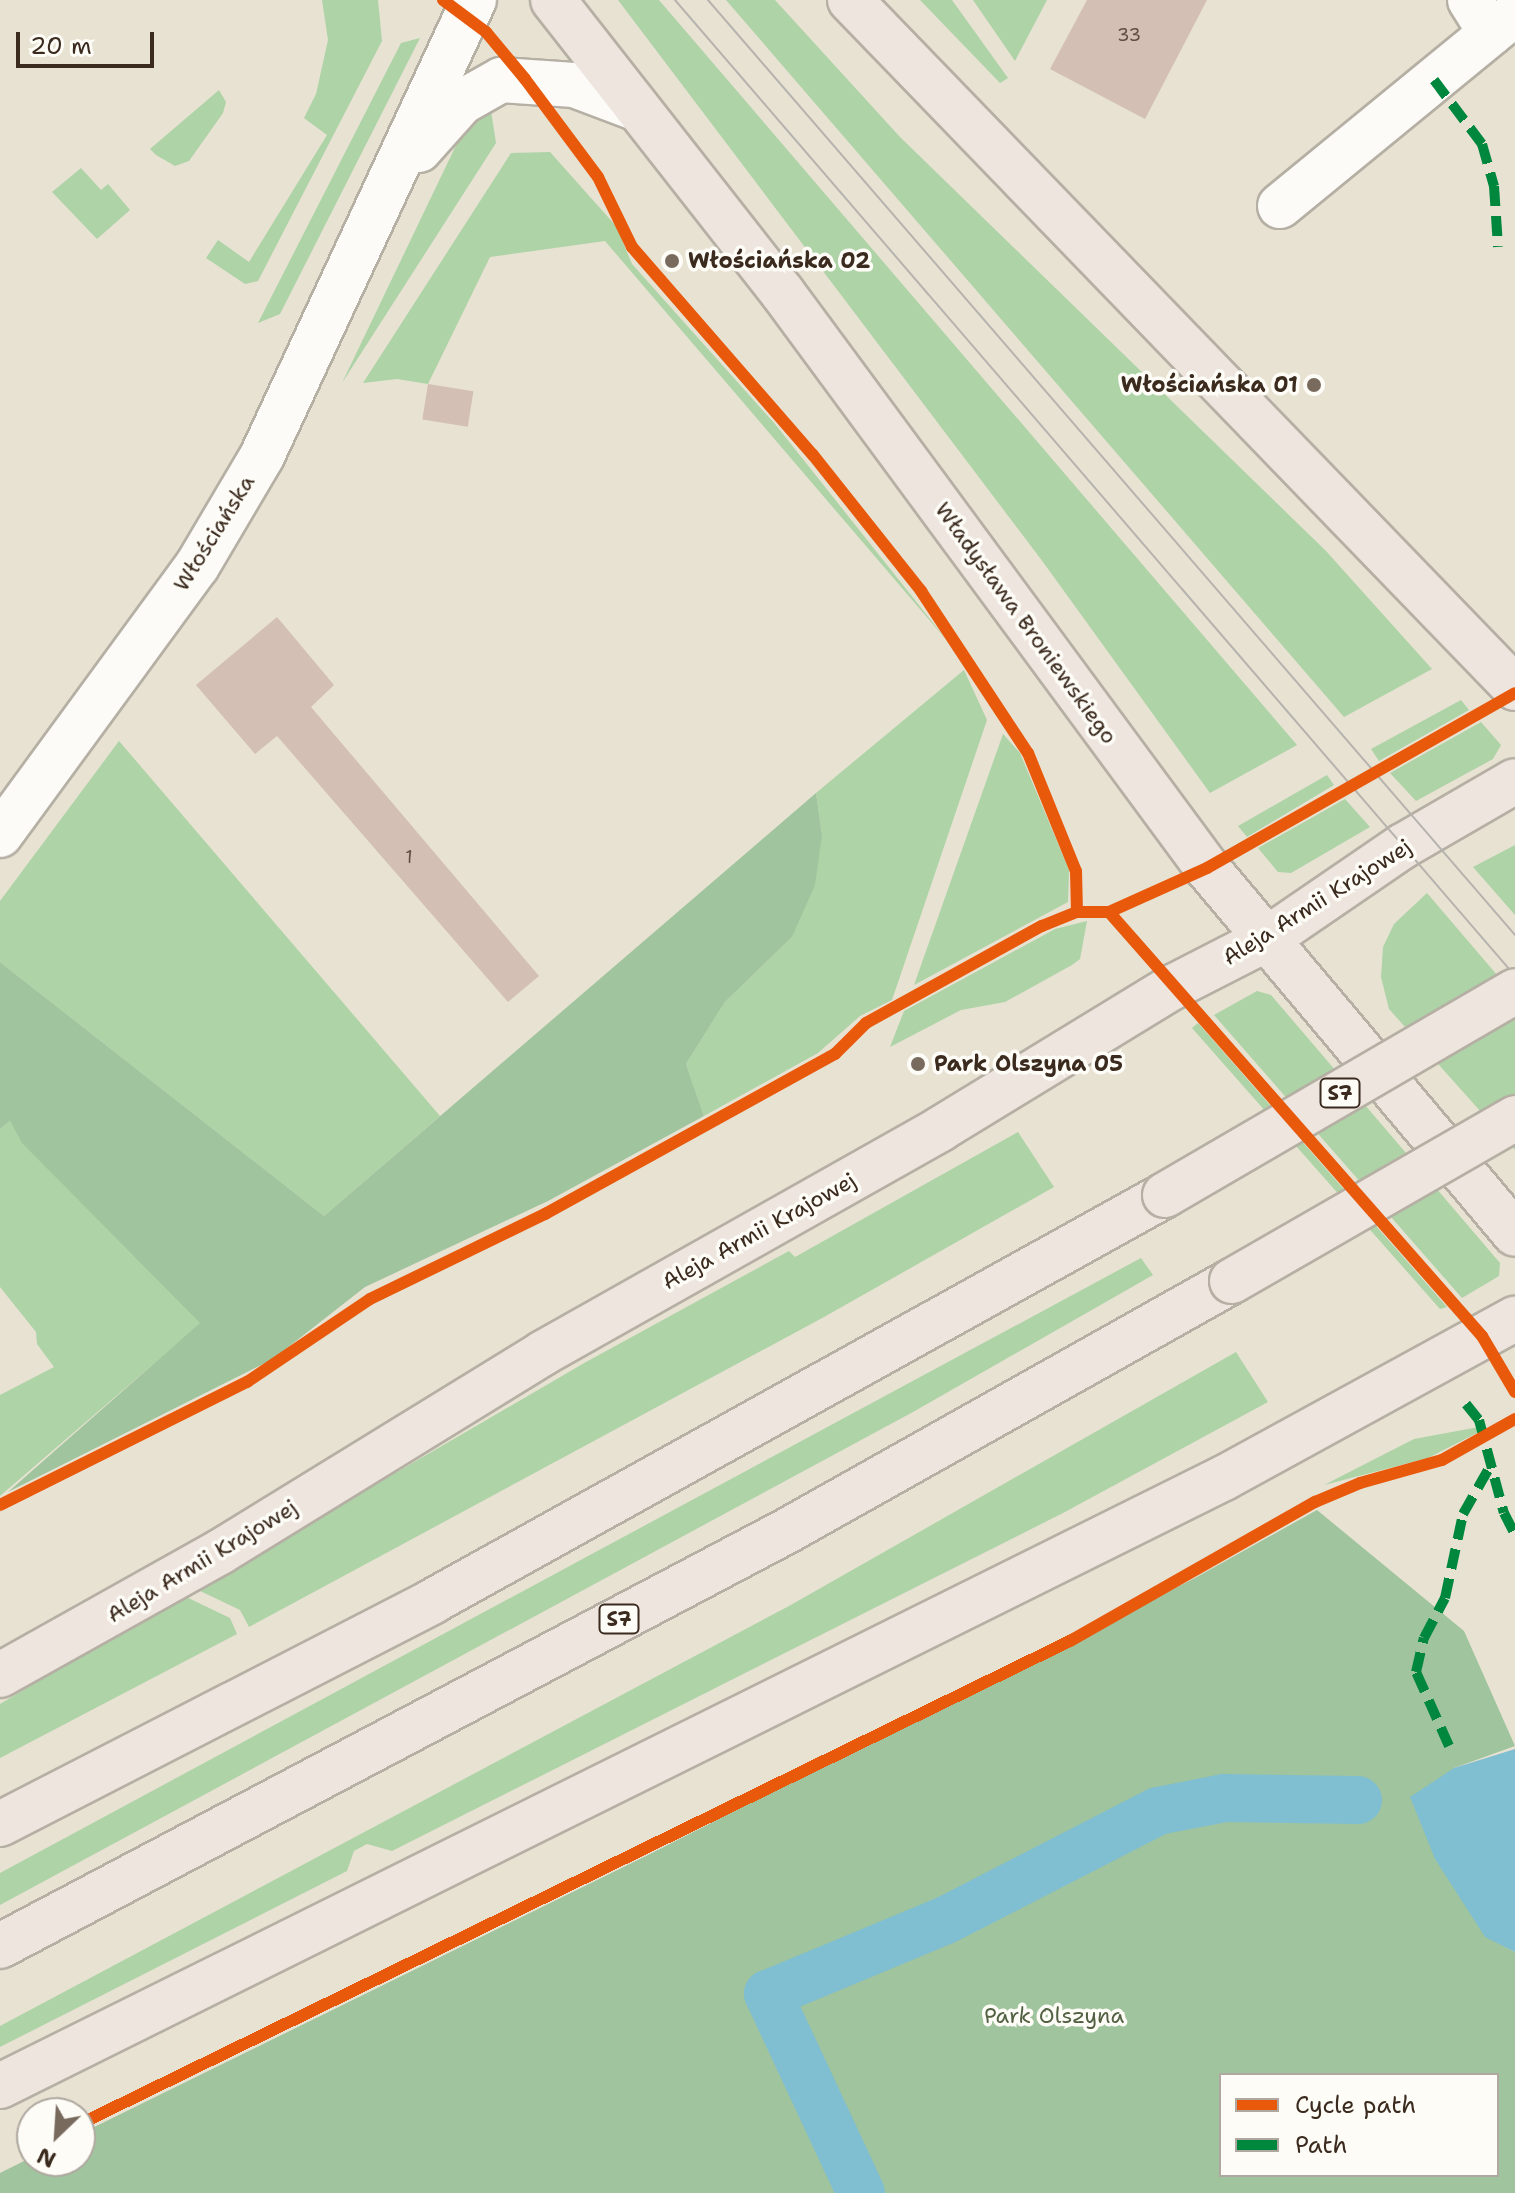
<!DOCTYPE html>
<meta charset="utf-8">
<style>
body{margin:0}
#map{position:relative;width:1515px;height:2193px;overflow:hidden;background:#e8e2d2;font-family:"Shantell Sans",sans-serif}
div>[style]{position:absolute}
.green>*{inset:0;background:#add3a7}
.forest>*{inset:0;background:#a0c49d}
.water>*{inset:0;background:#80bed1}
.canal>*{height:48px;margin:-24px;padding:0 24px;transform-origin:24px;border-radius:24px;background:#80bed1}
.building>*{inset:0;background:#d3bfb4;transform-origin:0 0}
.roads{filter:drop-shadow(2px 0 #b5afa4) drop-shadow(-2px 0 #b5afa4) drop-shadow(0 2px #b5afa4) drop-shadow(0 -2px #b5afa4)}
.minor>*{height:44px;margin:-22px;padding:0 22px;transform-origin:22px;border-radius:22px;background:#fcfbf8}
.major>*{height:44px;margin:-22px;padding:0 22px;transform-origin:22px;border-radius:22px;background:#eee5de}
.highway>*{height:44px;margin:-22px;padding:0 22px;transform-origin:22px;border-radius:22px;background:#eee5de}
.tram>*{height:2px;margin:-1px;padding:0 1px;transform-origin:1px;border-radius:1px;background:#b6b3af}
.bridges{filter:drop-shadow(2px 0 #b5afa4) drop-shadow(-2px 0 #b5afa4) drop-shadow(0 2px #b5afa4) drop-shadow(0 -2px #b5afa4)}
.highway-bridge>*{height:44px;margin:-22px;padding:0 22px;transform-origin:22px;border-radius:22px;background:#eee5de}
.quiet>*{height:10px;margin-top:-5px;transform-origin:0;background:repeating-linear-gradient(90deg,#00873e 0 20px,transparent 0 30px)}
.cycleway>*{height:12px;margin:-6px;padding:0 6px;transform-origin:6px;border-radius:6px;background:#e8590c}
.dots>*{width:22px;height:22px;translate:-50% -50%;box-sizing:border-box;border:4px solid #fdfcf7;border-radius:50%}
span{translate:-50% -50%;white-space:nowrap;text-align:center;line-height:1.15;-webkit-text-stroke:7px #fdfcf7;paint-order:stroke}
.number-label{font-size:18px;color:#614f44}
.number-label span{-webkit-text-stroke-width:0}
.shield-label span{padding:2px 6px;background:#fdfcf7;border:2px solid;border-radius:6px;-webkit-text-stroke-width:0}
.shield-label{font-size:20px;color:#3b2a1e;font-weight:700}
.poi-label{font-size:22px;color:#3b2a1e;font-weight:700}
.left{translate:0 -50%;text-align:left}
.right{translate:-100% -50%;text-align:right}
.street-label{font-size:22px;color:#3b2a1e}
.park-label{font-size:22px;color:#526141}
.legend{position:absolute;left:1219px;top:2073px;width:280px;height:104px;box-sizing:border-box;background:#fdfcf7;border:2px solid #afa8a0;margin:0;padding:10px 14px;list-style:none;font-size:24px;color:#3b2a1e}
.legend li{display:flex;align-items:center;gap:16px;height:40px}
.legend b{width:40px;border:2px solid #afa8a0}
.north{position:absolute;left:16px;top:2097px;width:80px;height:80px;box-sizing:border-box;background:#fdfcf7;border:2px solid #afa8a0;border-radius:50%;rotate:205deg;font-size:22px;font-weight:700;line-height:32px;text-align:center;color:#3b2a1e}
.north::after{content:'';display:block;margin:auto;width:28px;height:36px;background:#786a5d;clip-path:polygon(50% 0,100% 100%,50% 72%,0 100%)}
.scale{position:absolute;left:16px;top:32px;width:138px;height:36px;box-sizing:border-box;border:4px solid #3b2a1e;border-top:0;padding-left:10px;font-size:24px;line-height:28px;white-space:nowrap;color:#3b2a1e;-webkit-text-stroke:6px #fdfcf7;paint-order:stroke}
</style>
<div id="map">
<div class="green">
<i style="clip-path:polygon(322px 0,378px 0,382px 41px,258px 281px,245px 284px,206px 258px,218px 240px,249px 262px,327px 135px,304px 118px,316px 94px,328px 40px)"></i>
<i style="clip-path:polygon(618px 0,659px 0,1297px 745px,1210px 793px,1043px 562px)"></i>
<i style="clip-path:polygon(726px 0,775px 0,900px 137px,1326px 551px,1432px 669px,1344px 717px)"></i>
<i style="clip-path:polygon(920px 0,952px 0,1008px 78px,1000px 83px)"></i>
<i style="clip-path:polygon(973px 0,1047px 0,1015px 61px)"></i>
<i style="clip-path:polygon(420px 38px,280px 314px,258px 323px,401px 43px)"></i>
<i style="clip-path:polygon(219px 90px,226px 102px,223px 113px,189px 161px,175px 166px,156px 155px,150px 149px)"></i>
<i style="clip-path:polygon(491px 111px,496px 143px,342px 383px,461px 135px)"></i>
<i style="clip-path:polygon(550px 152px,616px 226px,632px 264px,775px 424px,949px 643px,605px 241px,490px 257px,428px 384px,397px 379px,363px 383px,511px 153px)"></i>
<i style="clip-path:polygon(81px 168px,101px 190px,108px 184px,130px 210px,97px 239px,52px 192px)"></i>
<i style="clip-path:polygon(964px 670px,987px 720px,892px 1000px,860px 1016px,818px 1053px,704px 1116px,686px 1064px,725px 1002px,792px 937px,822px 835px,816px 793px)"></i>
<i style="clip-path:polygon(1461px 700px,1469px 710px,1379px 761px,1371px 749px)"></i>
<i style="clip-path:polygon(1481px 722px,1501px 745px,1493px 759px,1416px 801px,1390px 773px)"></i>
<i style="clip-path:polygon(1003px 734px,1020px 753px,1069px 870px,1068px 902px,914px 985px)"></i>
<i style="clip-path:polygon(119px 741px,440px 1116px,324px 1216px,0 962px,0 901px)"></i>
<i style="clip-path:polygon(1327px 775px,1334px 785px,1247px 837px,1238px 826px)"></i>
<i style="clip-path:polygon(1345px 799px,1370px 827px,1291px 873px,1278px 872px,1258px 848px)"></i>
<i style="clip-path:polygon(1515px 845px,1515px 915px,1473px 867px)"></i>
<i style="clip-path:polygon(1427px 893px,1515px 996px,1515px 1150px,1389px 1009px,1381px 977px,1383px 947px,1394px 924px)"></i>
<i style="clip-path:polygon(1087px 921px,1080px 959px,1072px 965px,1005px 1002px,961px 1010px,890px 1047px,904px 1011px,1055px 929px)"></i>
<i style="clip-path:polygon(1257px 991px,1271px 995px,1500px 1263px,1499px 1276px,1462px 1298px,1214px 1015px)"></i>
<i style="clip-path:polygon(1198px 1023px,1447px 1307px,1440px 1309px,1192px 1028px)"></i>
<i style="clip-path:polygon(10px 1121px,23px 1143px,201px 1323px,0 1496px,0 1395px,54px 1367px,37px 1344px,36px 1332px,0 1287px,0 1129px)"></i>
<i style="clip-path:polygon(1018px 1132px,1054px 1187px,824px 1317px,249px 1627px,240px 1610px,196px 1589px,586px 1362px,789px 1251px,795px 1257px)"></i>
<i style="clip-path:polygon(1141px 1258px,1153px 1275px,913px 1412px,0 1905px,0 1873px)"></i>
<i style="clip-path:polygon(1236px 1352px,1268px 1402px,1063px 1513px,392px 1851px,367px 1844px,354px 1851px,347px 1871px,0 2047px,0 2026px,789px 1606px)"></i>
<i style="clip-path:polygon(1479px 1427px,1477px 1433px,1428px 1458px,1324px 1485px,1414px 1439px)"></i>
<i style="clip-path:polygon(182px 1595px,230px 1618px,237px 1634px,0 1758px,0 1704px)"></i>
</div>
<div class="forest">
<i style="clip-path:polygon(816px 793px,822px 835px,815px 885px,792px 937px,725px 1002px,686px 1064px,704px 1116px,548px 1201px,365px 1287px,273px 1359px,8px 1492px,200px 1323px,22px 1143px,10px 1121px,0 1129px,0 962px,324px 1216px)"></i>
<i style="clip-path:polygon(evenodd,1317px 1510px,1464px 1631px,1515px 1746px,1454px 1768px,1464px 1902px,1485px 1936px,1515px 1952px,1515px 2193px,0 2193px,0 2173px,32px 2157px,80px 2161px,80px 2134px,646px 1856px,1195px 1578px,1317px 1510px,1221px 2075px,1497px 2075px,1497px 2175px,1221px 2175px,1221px 2075px)"></i>
</div>
<div class="water">
<i style="clip-path:polygon(1515px 1749px,1515px 1952px,1485px 1937px,1435px 1859px,1410px 1797px,1454px 1768px)"></i>
</div>
<div class="canal">
<i style="left:861px;top:2193px;width:220px;rotate:-115deg"></i>
<i style="left:768px;top:1994px;width:193px;rotate:-22.6deg"></i>
<i style="left:946px;top:1920px;width:238px;rotate:-27.2deg"></i>
<i style="left:1158px;top:1811px;width:67px;rotate:-11.1deg"></i>
<i style="left:1224px;top:1798px;width:134px;rotate:0.9deg"></i>
</div>
<div class="building">
<i style="clip-path:polygon(1087px 0,1207px 0,1145px 119px,1050px 69px)"></i>
<i style="left:428px;top:384px;width:46px;height:36px;rotate:9deg"></i>
<i style="clip-path:polygon(277px 617px,334px 685px,311px 707px,539px 976px,508px 1002px,277px 736px,255px 754px,196px 685px)"></i>
</div>
<div class="roads">
<div class="minor">
<i style="left:1470px;top:0;width:39px;rotate:58deg"></i>
<i style="left:1491px;top:33px;width:31px;rotate:-38deg"></i>
<i style="left:419px;top:150px;width:64px;rotate:-48.1deg"></i>
<i style="left:462px;top:102px;width:45px;rotate:-29.4deg"></i>
<i style="left:501px;top:80px;width:73px;rotate:3.9deg"></i>
<i style="left:574px;top:85px;width:68px;rotate:20.6deg"></i>
<i style="left:1280px;top:206px;width:273px;rotate:-39.3deg"></i>
<i style="left:0;top:835px;width:333px;rotate:-53.8deg"></i>
<i style="left:197px;top:566px;width:128px;rotate:-59.4deg"></i>
<i style="left:262px;top:456px;width:503px;rotate:-65.07deg"></i>
</div>
<div class="major">
<i style="left:553px;top:0;width:371px;rotate:51.9deg"></i>
<i style="left:782px;top:292px;width:716px;rotate:53.58deg"></i>
<i style="left:1207px;top:868px;width:478px;rotate:49.9deg"></i>
<i style="left:850px;top:0;width:957px;rotate:45.97deg"></i>
<i style="left:0;top:1675px;width:252px;rotate:-29.2deg"></i>
<i style="left:220px;top:1552px;width:379px;rotate:-31.6deg"></i>
<i style="left:543px;top:1353px;width:456px;rotate:-29.4deg"></i>
<i style="left:940px;top:1129px;width:273px;rotate:-31.4deg"></i>
<i style="left:1173px;top:987px;width:106px;rotate:-27.1deg"></i>
<i style="left:1267px;top:939px;width:165px;rotate:-34.4deg"></i>
<i style="left:1403px;top:846px;width:129px;rotate:-30.1deg"></i>
<i style="left:0;top:2086px;width:1367px;rotate:-26.42deg"></i>
<i style="left:1224px;top:1478px;width:332px;rotate:-28.7deg"></i>
</div>
<div class="highway">
<i style="left:0;top:1824px;width:487px;rotate:-27.2deg"></i>
<i style="left:433px;top:1601px;width:837px;rotate:-29.01deg"></i>
<i style="left:0;top:1946px;width:887px;rotate:-27.81deg"></i>
<i style="left:785px;top:1532px;width:513px;rotate:-29.32deg"></i>
</div>
</div>
<div class="tram">
<i style="left:675px;top:0;width:1288px;rotate:49.28deg"></i>
<i style="left:708px;top:0;width:1235px;rotate:49.2deg"></i>
</div>
<div class="bridges">
<div class="highway-bridge">
<i style="left:1165px;top:1195px;width:405px;rotate:-30.2deg"></i>
<i style="left:1232px;top:1281px;width:327px;rotate:-29.9deg"></i>
</div>
</div>
<div class="quiet">
<i style="left:1434px;top:80px;width:80px;rotate:53.1deg"></i>
<i style="left:1482px;top:144px;width:44px;rotate:74.1deg"></i>
<i style="left:1494px;top:186px;width:61px;rotate:86.2deg"></i>
<i style="left:1466px;top:1404px;width:21px;rotate:51deg"></i>
<i style="left:1479px;top:1420px;width:96px;rotate:75deg"></i>
<i style="left:1504px;top:1513px;width:25px;rotate:63deg"></i>
<i style="left:1449px;top:1746px;width:81px;rotate:-114deg"></i>
<i style="left:1416px;top:1672px;width:35px;rotate:-77deg"></i>
<i style="left:1424px;top:1638px;width:45px;rotate:-62.3deg"></i>
<i style="left:1445px;top:1598px;width:86px;rotate:-77.9deg"></i>
<i style="left:1463px;top:1514px;width:59px;rotate:-60.4deg"></i>
</div>
<div class="cycleway">
<i style="left:443px;top:0;width:54px;rotate:36.7deg"></i>
<i style="left:486px;top:32px;width:61px;rotate:50.3deg"></i>
<i style="left:525px;top:79px;width:122px;rotate:53.3deg"></i>
<i style="left:598px;top:177px;width:78px;rotate:64.1deg"></i>
<i style="left:632px;top:247px;width:276px;rotate:49deg"></i>
<i style="left:813px;top:455px;width:174px;rotate:51.5deg"></i>
<i style="left:921px;top:591px;width:194px;rotate:56.6deg"></i>
<i style="left:1028px;top:753px;width:127px;rotate:67.9deg"></i>
<i style="left:1076px;top:871px;width:41px;rotate:88.6deg"></i>
<i style="left:1109px;top:912px;width:565px;rotate:48.66deg"></i>
<i style="left:1482px;top:1336px;width:65px;rotate:59.5deg"></i>
<i style="left:0;top:1505px;width:276px;rotate:-26.5deg"></i>
<i style="left:247px;top:1382px;width:148px;rotate:-34deg"></i>
<i style="left:370px;top:1299px;width:195px;rotate:-25.9deg"></i>
<i style="left:545px;top:1214px;width:331px;rotate:-28.9deg"></i>
<i style="left:835px;top:1054px;width:44px;rotate:-45deg"></i>
<i style="left:866px;top:1023px;width:201px;rotate:-28.9deg"></i>
<i style="left:1042px;top:926px;width:38px;rotate:-22deg"></i>
<i style="left:1077px;top:912px;width:32px"></i>
<i style="left:1109px;top:912px;width:107px;rotate:-24.2deg"></i>
<i style="left:1207px;top:868px;width:354px;rotate:-29.6deg"></i>
<i style="left:80px;top:2124px;width:1102px;rotate:-26.01deg"></i>
<i style="left:1070px;top:1641px;width:282px;rotate:-29.6deg"></i>
<i style="left:1315px;top:1502px;width:49px;rotate:-22.9deg"></i>
<i style="left:1360px;top:1483px;width:85px;rotate:-15.7deg"></i>
<i style="left:1442px;top:1460px;width:84px;rotate:-29.3deg"></i>
</div>
<div class="dots">
<i style="left:672px;top:261px;background:#786a5d"></i>
<i style="left:1314px;top:385px;background:#786a5d"></i>
<i style="left:918px;top:1064px;background:#786a5d"></i>
</div>
<div class="number-label">
<span style="left:1129px;top:35px">33</span>
<span style="left:409px;top:857px">1</span>
</div>
<div class="shield-label">
<span style="left:1340px;top:1093px">S7</span>
<span style="left:619px;top:1619px">S7</span>
</div>
<div class="poi-label">
<span class="left" style="left:688px;top:261px">Włościańska 02</span>
<span class="right" style="left:1298px;top:385px">Włościańska 01</span>
<span class="left" style="left:934px;top:1064px">Park Olszyna 05</span>
</div>
<div class="street-label">
<span style="left:214px;top:533px;rotate:-58deg">Włościańska</span>
<span style="left:1026px;top:623px;rotate:54deg">Władysława Broniewskiego</span>
<span style="left:1317px;top:902px;rotate:-32deg">Aleja Armii Krajowej</span>
<span style="left:759px;top:1231px;rotate:-29deg">Aleja Armii Krajowej</span>
<span style="left:202px;top:1561px;rotate:-31deg">Aleja Armii Krajowej</span>
</div>
<div class="park-label">
<span style="left:1054px;top:2016px">Park Olszyna</span>
</div>
<ul class="legend">
<li><b style="height:10px;background:#e8590c"></b>Cycle path</li>
<li><b style="height:10px;background:#00873e"></b>Path</li>
</ul>
<div class="north">N</div>
<div class="scale">20 m</div>
</div>
